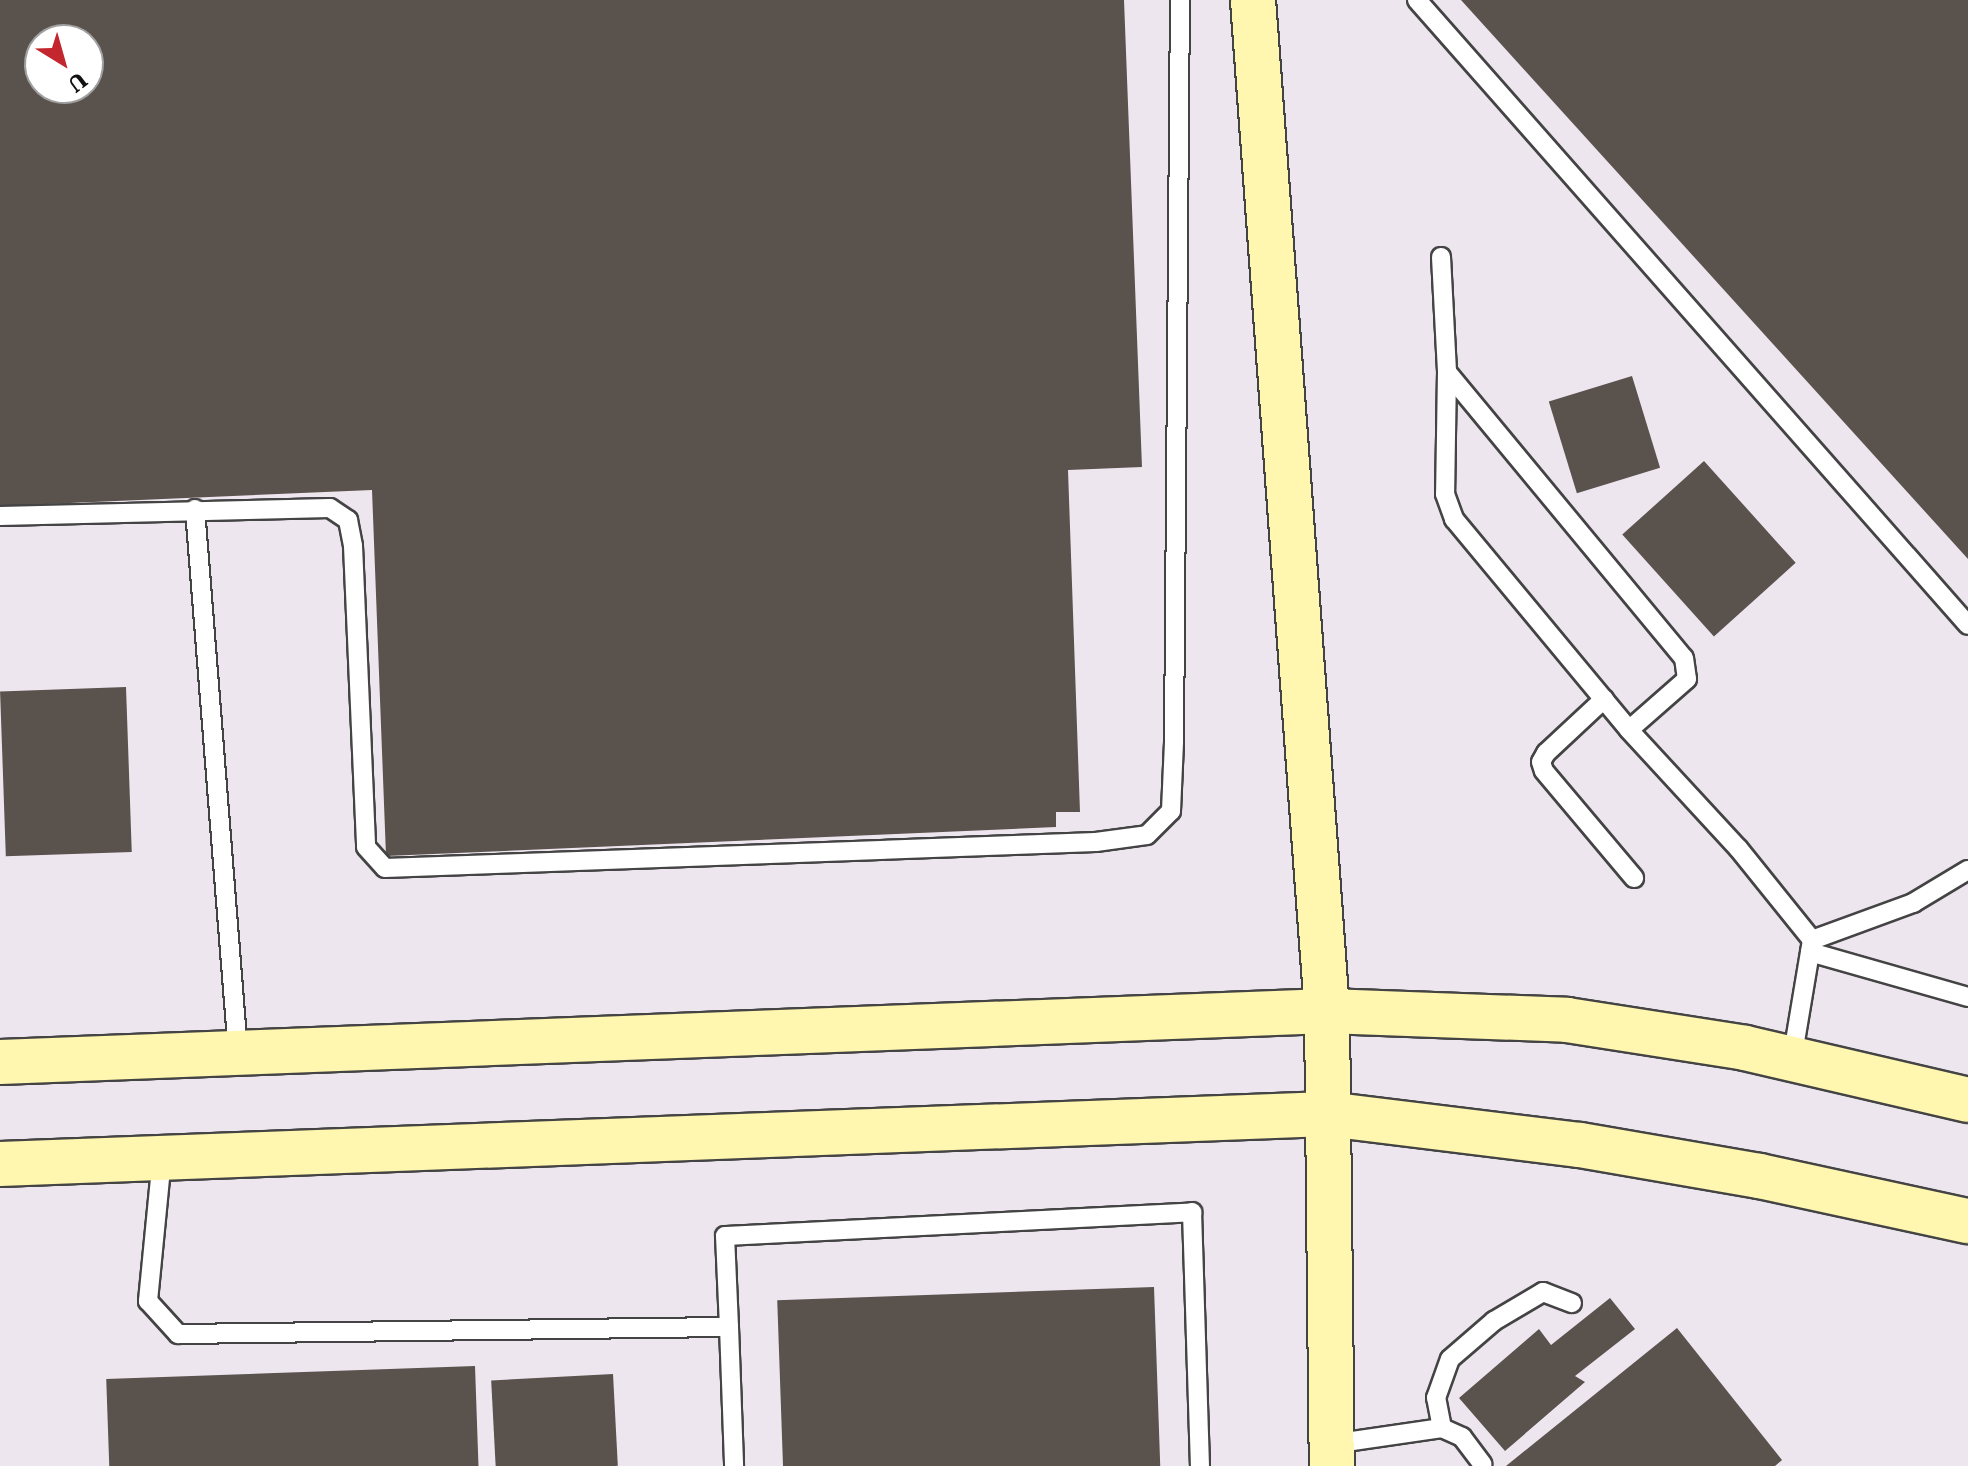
<!DOCTYPE html>
<style>
body{margin:0}
#map{position:relative;width:1968px;height:1466px;overflow:hidden;background:#fffdf5;font-family:"Roboto Serif",serif}
div>[style]{position:absolute}
.industrial>*{inset:0;background:#eee6ef}
.building>*{inset:0;background:#5a524d;transform-origin:0 0}
.roads{filter:drop-shadow(2px 0 #444) drop-shadow(-2px 0 #444) drop-shadow(0 2px #444) drop-shadow(0 -2px #444)}
.lane>*{height:18px;margin:-9px;padding:0 9px;transform-origin:9px;border-radius:9px;background:#fff}
.secondary>*{height:44px;margin:-22px;padding:0 22px;transform-origin:22px;border-radius:22px;background:#fff6b0}
span{translate:-50% -50%;white-space:nowrap;text-align:center;line-height:1.15;-webkit-text-stroke:8px #fff;paint-order:stroke}
.north{position:absolute;left:24px;top:24px;width:80px;height:80px;box-sizing:border-box;background:#fff;border:2px solid #a0a0a0;border-radius:50%;rotate:143deg;font-size:22px;font-weight:700;line-height:32px;text-align:center;color:#111}
.north::after{content:'';display:block;margin:auto;width:28px;height:36px;background:#c4262e;clip-path:polygon(50% 0,100% 100%,50% 72%,0 100%)}
</style>
<div id="map">
<div class="industrial">
<i style="clip-path:polygon(evenodd,0 0,1968px 0,1968px 1466px,0 1466px,0 0,40px 40px,88px 40px,88px 88px,40px 88px,40px 40px)"></i>
</div>
<div class="building">
<i style="clip-path:polygon(evenodd,0 0,1124px 0,1142px 467px,1068px 470px,1080px 812px,1056px 812px,1056px 827px,386px 856px,372px 490px,0 506px,0 0,40px 40px,88px 40px,88px 88px,40px 88px,40px 40px)"></i>
<i style="clip-path:polygon(1461px 0,1968px 0,1968px 559px)"></i>
<i style="left:1632px;top:376px;width:96px;height:87px;rotate:73deg"></i>
<i style="left:1704px;top:461px;width:137px;height:110px;rotate:48deg"></i>
<i style="left:126px;top:687px;width:165px;height:126px;rotate:88deg"></i>
<i style="left:1154px;top:1287px;width:179px;height:377px;rotate:88deg"></i>
<i style="clip-path:polygon(1610px 1298px,1635px 1329px,1575px 1376px,1585px 1382px,1505px 1451px,1459px 1398px,1539px 1329px,1551px 1345px)"></i>
<i style="clip-path:polygon(1677px 1328px,1782px 1460px,1775px 1466px,1506px 1466px)"></i>
<i style="left:475px;top:1366px;width:100px;height:369px;rotate:88deg"></i>
<i style="left:613px;top:1374px;width:92px;height:122px;rotate:87deg"></i>
</div>
<div class="roads">
<div class="lane">
<i style="left:1417px;top:0;width:833px;rotate:48.6deg"></i>
<i style="left:1441px;top:257px;width:115px;rotate:87deg"></i>
<i style="left:1447px;top:372px;width:122px;rotate:90.9deg"></i>
<i style="left:1445px;top:494px;width:27px;rotate:70deg"></i>
<i style="left:1454px;top:519px;width:274px;rotate:50.3deg"></i>
<i style="left:1629px;top:730px;width:161px;rotate:47.3deg"></i>
<i style="left:1738px;top:848px;width:118px;rotate:51.2deg"></i>
<i style="left:1812px;top:940px;width:109px;rotate:99.5deg"></i>
<i style="left:1794px;top:1047px;width:11px;rotate:56deg"></i>
<i style="left:1447px;top:372px;width:371px;rotate:50.4deg"></i>
<i style="left:1684px;top:658px;width:21px;rotate:82deg"></i>
<i style="left:1687px;top:679px;width:77px;rotate:138.7deg"></i>
<i style="left:195px;top:509px;width:545px;rotate:85.47deg"></i>
<i style="left:0;top:516px;width:330px;rotate:-1.4deg"></i>
<i style="left:330px;top:508px;width:22px;rotate:34deg"></i>
<i style="left:348px;top:520px;width:26px;rotate:79deg"></i>
<i style="left:353px;top:546px;width:301px;rotate:87.5deg"></i>
<i style="left:366px;top:847px;width:28px;rotate:48deg"></i>
<i style="left:385px;top:868px;width:711px;rotate:-2.09deg"></i>
<i style="left:1096px;top:842px;width:51px;rotate:-7.8deg"></i>
<i style="left:1147px;top:835px;width:34px;rotate:-45deg"></i>
<i style="left:1171px;top:811px;width:70px;rotate:-87.5deg"></i>
<i style="left:1174px;top:741px;width:741px;rotate:-89.54deg"></i>
<i style="left:1604px;top:699px;width:79px;rotate:137deg"></i>
<i style="left:1546px;top:753px;width:10px;rotate:119deg"></i>
<i style="left:1541px;top:762px;width:9px;rotate:72deg"></i>
<i style="left:1544px;top:771px;width:140px;rotate:49.9deg"></i>
<i style="left:1812px;top:940px;width:108px;rotate:-20.1deg"></i>
<i style="left:1913px;top:903px;width:64px;rotate:-31deg"></i>
<i style="left:1810px;top:952px;width:164px;rotate:15.9deg"></i>
<i style="left:162px;top:1158px;width:144px;rotate:95.6deg"></i>
<i style="left:148px;top:1301px;width:45px;rotate:47.7deg"></i>
<i style="left:178px;top:1334px;width:551px;rotate:-0.73deg"></i>
<i style="left:729px;top:1327px;width:139px;rotate:87.9deg"></i>
<i style="left:729px;top:1327px;width:91px;rotate:-92.5deg"></i>
<i style="left:725px;top:1236px;width:468px;rotate:-2.9deg"></i>
<i style="left:1192px;top:1212px;width:254px;rotate:88.2deg"></i>
<i style="left:1442px;top:1428px;width:22px;rotate:24deg"></i>
<i style="left:1462px;top:1437px;width:34px;rotate:53deg"></i>
<i style="left:1332px;top:1444px;width:111px;rotate:-8.3deg"></i>
<i style="left:1442px;top:1428px;width:31px;rotate:-101deg"></i>
<i style="left:1436px;top:1398px;width:41px;rotate:-70.3deg"></i>
<i style="left:1450px;top:1359px;width:58px;rotate:-40.8deg"></i>
<i style="left:1494px;top:1321px;width:57px;rotate:-30.6deg"></i>
<i style="left:1543px;top:1292px;width:31px;rotate:21deg"></i>
</div>
<div class="secondary">
<i style="left:1253px;top:0;width:1014px;rotate:85.81deg"></i>
<i style="left:1327px;top:1011px;width:455px;rotate:89.4deg"></i>
<i style="left:0;top:1062px;width:1328px;rotate:-2.2deg"></i>
<i style="left:1327px;top:1011px;width:240px;rotate:2.1deg"></i>
<i style="left:1567px;top:1020px;width:180px;rotate:8.9deg"></i>
<i style="left:1745px;top:1048px;width:229px;rotate:13.1deg"></i>
<i style="left:0;top:1164px;width:1328px;rotate:-2.16deg"></i>
<i style="left:1327px;top:1114px;width:255px;rotate:7deg"></i>
<i style="left:1580px;top:1145px;width:182px;rotate:9.8deg"></i>
<i style="left:1759px;top:1176px;width:214px;rotate:12.2deg"></i>
</div>
</div>
<div class="north">U</div>
</div>
